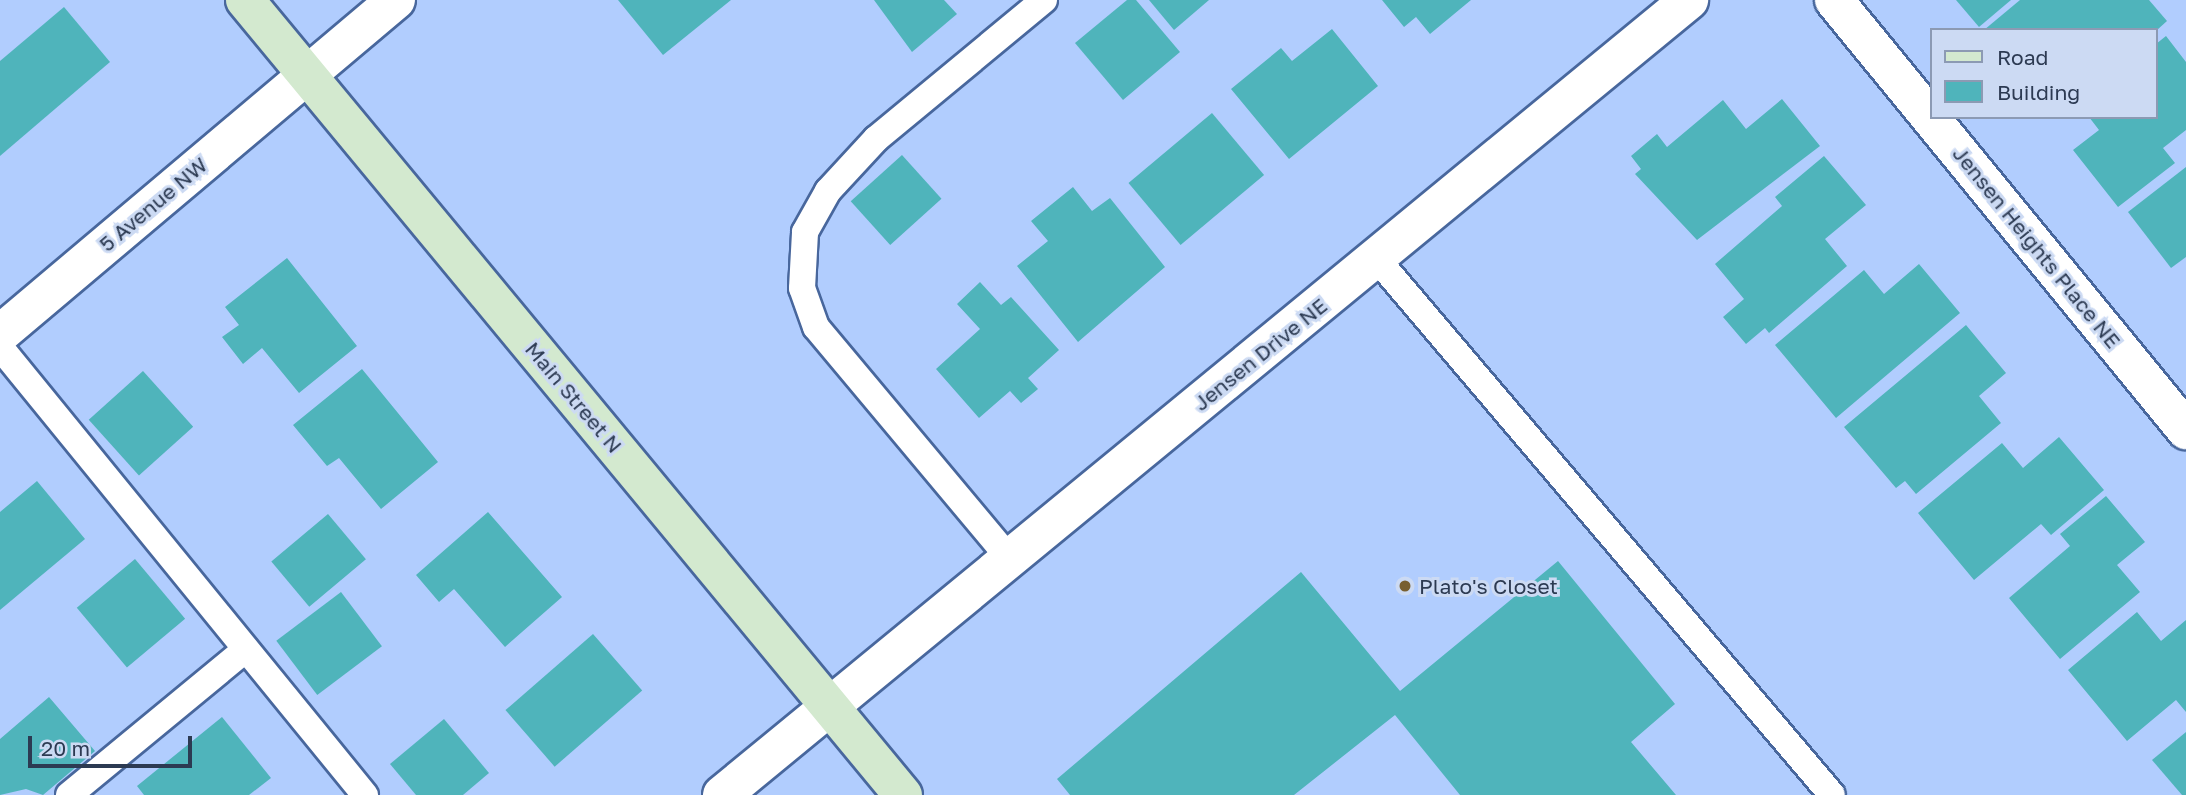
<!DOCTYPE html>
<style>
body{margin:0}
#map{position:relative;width:2186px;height:795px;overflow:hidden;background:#b1cdfe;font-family:"Golos Text",sans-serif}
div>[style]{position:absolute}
.building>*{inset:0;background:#4fb4bb;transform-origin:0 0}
.roads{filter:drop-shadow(2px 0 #48679d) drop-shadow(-2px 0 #48679d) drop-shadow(0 2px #48679d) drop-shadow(0 -2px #48679d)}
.lane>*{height:26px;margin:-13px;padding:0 13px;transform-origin:13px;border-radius:13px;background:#fff}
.street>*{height:38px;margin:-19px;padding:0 19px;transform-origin:19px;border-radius:19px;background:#fff}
.secondary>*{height:38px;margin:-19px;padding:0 19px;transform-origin:19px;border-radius:19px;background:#d3e9cf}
.dots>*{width:19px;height:19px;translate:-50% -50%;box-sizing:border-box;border:4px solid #ccdaf3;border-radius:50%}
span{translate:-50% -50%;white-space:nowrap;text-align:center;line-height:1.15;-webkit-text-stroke:6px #ccdaf3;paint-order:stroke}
.street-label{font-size:21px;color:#2c3a52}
.poi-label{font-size:21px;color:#2c3a52}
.left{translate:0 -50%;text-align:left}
.legend{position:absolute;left:1930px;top:28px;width:228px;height:91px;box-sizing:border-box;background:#ccdaf3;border:2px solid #8c9ab3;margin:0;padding:9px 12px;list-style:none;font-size:21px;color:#2c3a52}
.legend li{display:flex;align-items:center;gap:14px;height:35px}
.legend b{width:35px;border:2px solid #8c9ab3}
.scale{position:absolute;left:28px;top:736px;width:164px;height:32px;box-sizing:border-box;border:4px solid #2c3a52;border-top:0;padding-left:9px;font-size:21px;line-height:24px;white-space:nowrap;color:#2c3a52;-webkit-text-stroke:5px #ccdaf3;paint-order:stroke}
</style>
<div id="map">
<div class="building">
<i style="clip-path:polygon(618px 0,731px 0,663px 55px)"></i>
<i style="clip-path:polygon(874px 0,944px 0,957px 14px,912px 52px)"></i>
<i style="clip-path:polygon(1127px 0,1136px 0,1180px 52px,1123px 100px,1075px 43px)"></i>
<i style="clip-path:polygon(1149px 0,1209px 0,1174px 30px)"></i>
<i style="clip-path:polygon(1382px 0,1471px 0,1430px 34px,1416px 17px,1404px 27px)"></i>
<i style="clip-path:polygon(1956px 0,2011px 0,1979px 27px)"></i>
<i style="clip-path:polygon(2020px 0,2149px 0,2167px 21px,2157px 30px,1984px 30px)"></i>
<i style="clip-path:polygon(64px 7px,110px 62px,0 156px,0 61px)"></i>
<i style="clip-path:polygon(1332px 29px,1378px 86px,1289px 159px,1231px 89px,1281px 48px,1292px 61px)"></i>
<i style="clip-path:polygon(2166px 36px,2186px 62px,2186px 130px,2163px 148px,2175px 163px,2118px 207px,2073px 150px,2099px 130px,2089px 117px,2156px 117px,2156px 44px)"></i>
<i style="clip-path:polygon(1782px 99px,1820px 146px,1697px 240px,1635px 174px,1641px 169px,1631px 156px,1657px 134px,1667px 147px,1723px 100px,1746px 129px)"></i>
<i style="left:1212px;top:113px;width:81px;height:109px;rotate:50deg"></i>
<i style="left:902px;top:155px;width:59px;height:69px;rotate:48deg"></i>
<i style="clip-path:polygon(1824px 156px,1866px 205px,1825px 239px,1847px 266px,1769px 333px,1765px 328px,1746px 344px,1723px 317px,1744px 299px,1715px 264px,1782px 206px,1775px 197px)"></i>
<i style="clip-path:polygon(2186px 167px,2186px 257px,2171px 268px,2128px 212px)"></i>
<i style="clip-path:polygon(1073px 187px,1092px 211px,1110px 198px,1165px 267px,1078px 342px,1017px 266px,1048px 241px,1031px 221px)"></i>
<i style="clip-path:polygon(287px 258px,357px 346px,299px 393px,262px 348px,243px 364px,222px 337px,239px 325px,225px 307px)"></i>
<i style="clip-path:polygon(1919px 264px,1960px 313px,1836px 418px,1775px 345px,1864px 270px,1884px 294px)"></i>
<i style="clip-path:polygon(980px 282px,1001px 305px,1011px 297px,1059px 350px,1028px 378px,1038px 389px,1021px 403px,1010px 391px,979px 418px,936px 369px,980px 329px,957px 304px)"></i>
<i style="clip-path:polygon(1966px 325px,2006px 373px,1979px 396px,2001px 423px,1916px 494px,1905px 481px,1896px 488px,1844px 427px)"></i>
<i style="clip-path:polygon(362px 369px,438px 462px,381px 509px,339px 458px,327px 466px,293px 425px)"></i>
<i style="left:143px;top:371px;width:75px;height:73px;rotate:48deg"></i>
<i style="clip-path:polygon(2059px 437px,2104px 490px,2051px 535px,2041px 524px,1974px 580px,1918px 513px,2002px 443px,2023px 468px)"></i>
<i style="clip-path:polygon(37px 481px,85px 539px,0 610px,0 512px)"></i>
<i style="clip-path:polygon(2106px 496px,2145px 542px,2117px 565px,2140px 592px,2060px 659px,2009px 598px,2070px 546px,2060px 534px)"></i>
<i style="clip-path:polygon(488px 512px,562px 597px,505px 647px,454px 589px,439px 602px,416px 575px)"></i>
<i style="left:328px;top:514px;width:59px;height:74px;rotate:50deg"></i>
<i style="left:135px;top:559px;width:78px;height:76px;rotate:50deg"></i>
<i style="clip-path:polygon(1558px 561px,1675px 704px,1631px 742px,1676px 795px,1460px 795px,1395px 715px,1294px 795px,1070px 795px,1057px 779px,1301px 572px,1400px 691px)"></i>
<i style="left:341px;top:592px;width:68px;height:81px;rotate:53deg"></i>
<i style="clip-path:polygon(2137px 612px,2161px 641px,2186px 620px,2186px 712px,2176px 700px,2127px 741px,2068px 670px)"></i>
<i style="left:593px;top:634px;width:75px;height:116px;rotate:49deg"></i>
<i style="clip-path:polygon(49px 697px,95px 751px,43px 795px,26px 789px,0 795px,0 739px)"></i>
<i style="clip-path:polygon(222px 717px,271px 778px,249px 795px,144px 795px,137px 786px)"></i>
<i style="clip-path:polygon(444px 719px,489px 773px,463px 795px,416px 795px,390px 764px)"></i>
<i style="clip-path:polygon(2186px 732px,2186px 795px,2182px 795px,2152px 760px)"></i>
</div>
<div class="roads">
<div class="lane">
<i style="left:1376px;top:258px;width:704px;rotate:49.66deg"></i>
<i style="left:0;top:347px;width:578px;rotate:50.83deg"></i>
<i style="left:1010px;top:559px;width:302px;rotate:-129.9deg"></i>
<i style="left:816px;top:327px;width:41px;rotate:-109.7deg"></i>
<i style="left:802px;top:288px;width:56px;rotate:-86.9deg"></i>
<i style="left:805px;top:232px;width:47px;rotate:-60.7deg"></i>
<i style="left:828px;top:191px;width:71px;rotate:-47.3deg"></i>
<i style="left:876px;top:139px;width:218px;rotate:-39.6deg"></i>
<i style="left:69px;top:795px;width:229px;rotate:-39.5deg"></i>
</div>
<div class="street">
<i style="left:1834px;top:0;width:556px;rotate:50.7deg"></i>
<i style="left:0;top:334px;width:518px;rotate:-40.15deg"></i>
<i style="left:722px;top:795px;width:1252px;rotate:-39.42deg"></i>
</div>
<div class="secondary">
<i style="left:245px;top:0;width:1032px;rotate:50.39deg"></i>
</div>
</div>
<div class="dots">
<i style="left:1405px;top:586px;background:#785f30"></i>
</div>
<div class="street-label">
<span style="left:153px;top:204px;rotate:-40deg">5 Avenue NW</span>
<span style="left:2037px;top:247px;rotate:51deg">Jensen Heights Place NE</span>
<span style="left:1260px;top:354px;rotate:-39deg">Jensen Drive NE</span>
<span style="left:574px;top:397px;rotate:50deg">Main Street N</span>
</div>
<div class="poi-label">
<span class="left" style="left:1419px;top:586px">Plato's Closet</span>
</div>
<ul class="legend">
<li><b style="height:9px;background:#d3e9cf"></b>Road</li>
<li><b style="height:19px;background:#4fb4bb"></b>Building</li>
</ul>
<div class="scale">20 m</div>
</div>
